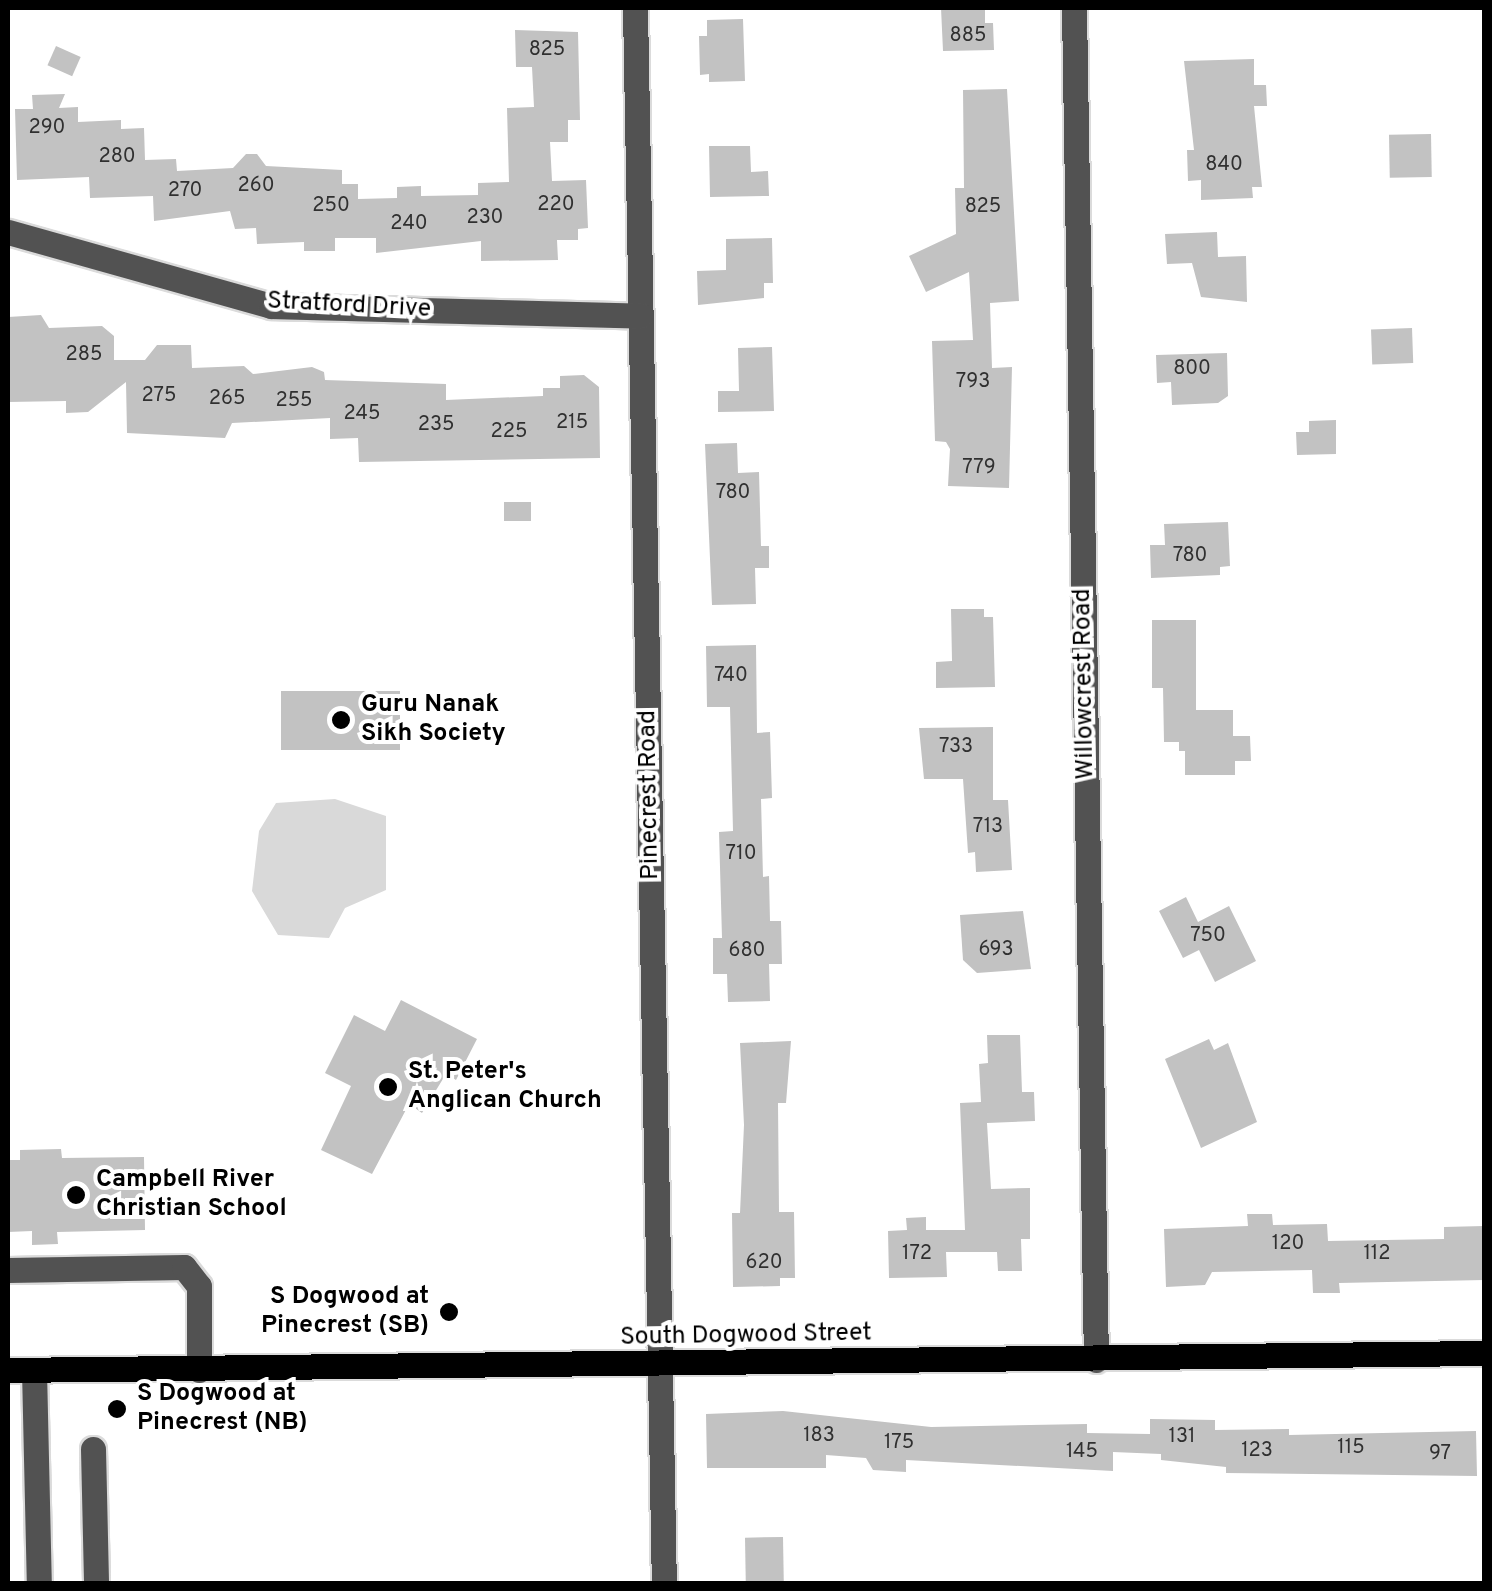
<!DOCTYPE html>
<style>
body{margin:0}
#map{position:relative;width:1492px;height:1591px;overflow:hidden;background:#fff;font-family:Overpass,sans-serif}
div>[style]{position:absolute}
.green>*{inset:0;background:#d9d9d9}
.building>*{inset:0;background:#c2c2c2;transform-origin:0 0}
.roads{filter:drop-shadow(2px 0 #dbdbdb) drop-shadow(-2px 0 #dbdbdb) drop-shadow(0 2px #dbdbdb) drop-shadow(0 -2px #dbdbdb)}
.minor>*{height:25px;margin:-12.5px;padding:0 12.5px;transform-origin:12.5px;border-radius:12.5px;background:#525252}
.major>*{height:25px;margin:-12.5px;padding:0 12.5px;transform-origin:12.5px;border-radius:12.5px;background:#000}
.dots>*{width:28px;height:28px;translate:-50% -50%;box-sizing:border-box;border:5px solid #fff;border-radius:50%}
span{translate:-50% -50%;white-space:nowrap;text-align:center;line-height:1.15;-webkit-text-stroke:8px #fff;paint-order:stroke}
.number-label{font-size:20px;color:#303030}
.number-label span{-webkit-text-stroke-width:0}
.street-label{font-size:25px;color:#000}
.poi-label{font-size:25px;color:#000;font-weight:700}
.left{translate:0 -50%;text-align:left}
.right{translate:-100% -50%;text-align:right}
.frame{position:absolute;inset:0;border:10px solid #000;pointer-events:none}
</style>
<div id="map">
<div class="green">
<i style="clip-path:polygon(335px 799px,386px 816px,386px 890px,345px 908px,329px 938px,278px 935px,252px 891px,259px 831px,276px 803px)"></i>
</div>
<div class="building">
<i style="clip-path:polygon(941px 8px,985px 8px,985px 23px,993px 23px,994px 50px,943px 51px)"></i>
<i style="clip-path:polygon(743px 19px,745px 81px,709px 82px,709px 74px,700px 75px,699px 36px,707px 36px,707px 20px)"></i>
<i style="clip-path:polygon(515px 30px,578px 32px,580px 120px,568px 120px,568px 142px,550px 142px,552px 181px,586px 180px,588px 228px,578px 229px,578px 240px,557px 240px,558px 260px,481px 261px,481px 241px,376px 253px,376px 238px,335px 238px,335px 251px,304px 251px,304px 242px,257px 244px,256px 228px,235px 229px,230px 211px,154px 221px,153px 196px,90px 198px,89px 177px,17px 180px,15px 109px,33px 109px,32px 95px,65px 94px,59px 108px,78px 107px,78px 122px,121px 120px,121px 129px,144px 128px,145px 160px,176px 159px,177px 171px,233px 168px,246px 154px,257px 154px,266px 166px,342px 170px,342px 184px,358px 184px,358px 199px,397px 198px,397px 187px,421px 186px,421px 196px,478px 195px,478px 183px,509px 182px,507px 108px,534px 107px,532px 67px,516px 67px)"></i>
<i style="left:56px;top:46px;width:27px;height:21px;rotate:24deg"></i>
<i style="clip-path:polygon(1254px 59px,1254px 85px,1266px 85px,1267px 106px,1254px 106px,1262px 187px,1252px 187px,1253px 198px,1201px 200px,1201px 180px,1188px 181px,1187px 150px,1194px 150px,1184px 61px)"></i>
<i style="clip-path:polygon(1007px 89px,1019px 301px,990px 303px,992px 368px,1012px 367px,1009px 488px,948px 486px,950px 449px,946px 442px,935px 441px,932px 341px,973px 340px,969px 272px,926px 292px,909px 256px,956px 234px,955px 188px,964px 188px,963px 90px)"></i>
<i style="left:1431px;top:134px;width:43px;height:42px;rotate:89deg"></i>
<i style="clip-path:polygon(709px 146px,750px 146px,751px 172px,768px 171px,769px 196px,710px 197px)"></i>
<i style="clip-path:polygon(1217px 232px,1218px 257px,1246px 256px,1247px 302px,1201px 297px,1192px 263px,1167px 264px,1165px 234px)"></i>
<i style="clip-path:polygon(772px 238px,773px 283px,764px 283px,764px 298px,698px 305px,697px 271px,726px 270px,726px 239px)"></i>
<i style="clip-path:polygon(41px 315px,49px 328px,102px 326px,114px 336px,114px 360px,145px 360px,157px 345px,191px 345px,192px 368px,244px 366px,253px 374px,312px 367px,324px 372px,325px 380px,446px 384px,446px 400px,543px 396px,543px 388px,560px 388px,560px 376px,584px 375px,599px 387px,600px 458px,359px 462px,358px 438px,330px 439px,330px 418px,232px 423px,225px 438px,127px 433px,126px 382px,88px 412px,66px 413px,66px 401px,8px 402px,8px 317px)"></i>
<i style="left:1412px;top:328px;width:35px;height:41px;rotate:88deg"></i>
<i style="clip-path:polygon(772px 347px,774px 411px,718px 412px,718px 391px,739px 391px,738px 348px)"></i>
<i style="clip-path:polygon(1227px 353px,1228px 396px,1218px 403px,1172px 405px,1171px 382px,1157px 383px,1156px 355px)"></i>
<i style="clip-path:polygon(1336px 420px,1336px 454px,1297px 455px,1296px 432px,1309px 432px,1309px 421px)"></i>
<i style="clip-path:polygon(737px 443px,738px 473px,759px 472px,761px 546px,769px 546px,769px 568px,755px 568px,756px 604px,712px 605px,705px 444px)"></i>
<i style="left:504px;top:502px;width:27px;height:19px"></i>
<i style="clip-path:polygon(1228px 522px,1230px 566px,1220px 567px,1220px 575px,1151px 578px,1150px 545px,1165px 545px,1164px 524px)"></i>
<i style="clip-path:polygon(951px 609px,984px 609px,984px 617px,993px 617px,995px 687px,936px 688px,936px 662px,952px 661px)"></i>
<i style="clip-path:polygon(1152px 620px,1196px 620px,1196px 710px,1233px 710px,1233px 736px,1250px 736px,1251px 761px,1235px 761px,1235px 775px,1185px 775px,1185px 751px,1179px 751px,1179px 742px,1164px 742px,1163px 688px,1152px 688px)"></i>
<i style="clip-path:polygon(756px 645px,757px 733px,770px 732px,772px 798px,761px 799px,763px 877px,769px 876px,770px 921px,781px 921px,782px 964px,769px 964px,770px 1001px,728px 1002px,727px 974px,713px 974px,713px 938px,722px 938px,719px 832px,733px 831px,730px 707px,707px 707px,706px 646px)"></i>
<i style="left:281px;top:691px;width:119px;height:59px"></i>
<i style="clip-path:polygon(993px 727px,993px 800px,1008px 800px,1012px 870px,976px 872px,975px 852px,968px 853px,963px 779px,924px 779px,919px 728px)"></i>
<i style="clip-path:polygon(1186px 897px,1198px 922px,1229px 906px,1256px 961px,1215px 982px,1199px 950px,1183px 958px,1159px 911px)"></i>
<i style="clip-path:polygon(1023px 911px,1031px 969px,977px 973px,963px 960px,960px 915px)"></i>
<i style="clip-path:polygon(401px 1000px,477px 1039px,456px 1080px,446px 1074px,422px 1113px,409px 1104px,372px 1174px,321px 1150px,351px 1086px,325px 1073px,354px 1015px,385px 1031px)"></i>
<i style="clip-path:polygon(987px 1035px,1020px 1035px,1022px 1092px,1034px 1092px,1035px 1121px,987px 1123px,991px 1189px,1030px 1188px,1030px 1239px,1021px 1239px,1022px 1271px,998px 1271px,997px 1252px,946px 1252px,947px 1277px,889px 1278px,888px 1231px,907px 1230px,906px 1218px,926px 1217px,926px 1230px,965px 1230px,960px 1103px,981px 1102px,979px 1064px,988px 1063px)"></i>
<i style="clip-path:polygon(1209px 1039px,1214px 1050px,1228px 1043px,1257px 1122px,1201px 1148px,1165px 1059px)"></i>
<i style="clip-path:polygon(791px 1041px,786px 1103px,778px 1103px,779px 1212px,794px 1212px,795px 1278px,780px 1278px,780px 1286px,733px 1287px,732px 1213px,740px 1213px,744px 1125px,740px 1043px)"></i>
<i style="clip-path:polygon(61px 1149px,62px 1158px,144px 1157px,145px 1230px,57px 1232px,58px 1244px,32px 1245px,32px 1231px,8px 1232px,8px 1160px,20px 1160px,20px 1150px)"></i>
<i style="clip-path:polygon(1247px 1214px,1272px 1214px,1273px 1225px,1327px 1224px,1328px 1241px,1444px 1239px,1444px 1227px,1484px 1226px,1484px 1280px,1339px 1283px,1340px 1293px,1313px 1293px,1312px 1270px,1212px 1272px,1205px 1285px,1166px 1287px,1164px 1229px,1248px 1226px)"></i>
<i style="clip-path:polygon(783px 1411px,931px 1427px,1087px 1424px,1087px 1433px,1150px 1434px,1150px 1419px,1215px 1420px,1215px 1430px,1289px 1429px,1289px 1435px,1476px 1431px,1477px 1476px,1226px 1473px,1226px 1467px,1161px 1460px,1161px 1454px,1113px 1452px,1113px 1471px,906px 1460px,906px 1472px,873px 1470px,866px 1458px,826px 1455px,826px 1468px,707px 1468px,706px 1414px)"></i>
<i style="left:783px;top:1537px;width:47px;height:38px;rotate:89deg"></i>
</div>
<div class="roads">
<div class="minor">
<i style="left:635px;top:8px;width:1576px;rotate:88.95deg"></i>
<i style="left:1074px;top:8px;width:1352px;rotate:89.07deg"></i>
<i style="left:8px;top:232px;width:273px;rotate:15.7deg"></i>
<i style="left:271px;top:306px;width:370px;rotate:1.5deg"></i>
<i style="left:8px;top:1270px;width:176px;rotate:-1deg"></i>
<i style="left:184px;top:1267px;width:24px;rotate:52deg"></i>
<i style="left:199px;top:1286px;width:84px;rotate:90deg"></i>
<i style="left:34px;top:1370px;width:214px;rotate:88.7deg"></i>
<i style="left:93px;top:1449px;width:135px;rotate:88.7deg"></i>
</div>
<div class="major">
<i style="left:8px;top:1370px;width:1476px;rotate:-0.66deg"></i>
</div>
</div>
<div class="dots">
<i style="left:341px;top:720px;background:#000"></i>
<i style="left:388px;top:1087px;background:#000"></i>
<i style="left:76px;top:1195px;background:#000"></i>
<i style="left:449px;top:1312px;background:#000"></i>
<i style="left:117px;top:1409px;background:#000"></i>
</div>
<div class="number-label">
<span style="left:968px;top:36px">885</span>
<span style="left:547px;top:50px">825</span>
<span style="left:47px;top:128px">290</span>
<span style="left:117px;top:157px">280</span>
<span style="left:1224px;top:165px">840</span>
<span style="left:256px;top:186px">260</span>
<span style="left:185px;top:191px">270</span>
<span style="left:556px;top:205px">220</span>
<span style="left:331px;top:206px">250</span>
<span style="left:983px;top:207px">825</span>
<span style="left:485px;top:218px">230</span>
<span style="left:409px;top:224px">240</span>
<span style="left:84px;top:355px">285</span>
<span style="left:1192px;top:369px">800</span>
<span style="left:973px;top:382px">793</span>
<span style="left:159px;top:396px">275</span>
<span style="left:227px;top:399px">265</span>
<span style="left:294px;top:401px">255</span>
<span style="left:362px;top:414px">245</span>
<span style="left:572px;top:423px">215</span>
<span style="left:436px;top:425px">235</span>
<span style="left:509px;top:432px">225</span>
<span style="left:979px;top:468px">779</span>
<span style="left:733px;top:493px">780</span>
<span style="left:1190px;top:556px">780</span>
<span style="left:731px;top:676px">740</span>
<span style="left:956px;top:747px">733</span>
<span style="left:988px;top:827px">713</span>
<span style="left:741px;top:854px">710</span>
<span style="left:1208px;top:936px">750</span>
<span style="left:996px;top:950px">693</span>
<span style="left:747px;top:951px">680</span>
<span style="left:1288px;top:1244px">120</span>
<span style="left:917px;top:1254px">172</span>
<span style="left:1377px;top:1254px">112</span>
<span style="left:764px;top:1263px">620</span>
<span style="left:819px;top:1436px">183</span>
<span style="left:1182px;top:1437px">131</span>
<span style="left:899px;top:1443px">175</span>
<span style="left:1351px;top:1448px">115</span>
<span style="left:1257px;top:1451px">123</span>
<span style="left:1082px;top:1452px">145</span>
<span style="left:1440px;top:1454px">97</span>
</div>
<div class="street-label">
<span style="left:349px;top:306px;rotate:3deg">Stratford Drive</span>
<span style="left:1085px;top:684px;rotate:-91deg">Willowcrest Road</span>
<span style="left:650px;top:795px;rotate:-91deg">Pinecrest Road</span>
<span style="left:746px;top:1336px;rotate:-1deg">South Dogwood Street</span>
</div>
<div class="poi-label">
<span class="left" style="left:361px;top:720px">Guru Nanak<br>Sikh Society</span>
<span class="left" style="left:408px;top:1087px">St. Peter's<br>Anglican Church</span>
<span class="left" style="left:96px;top:1195px">Campbell River<br>Christian School</span>
<span class="right" style="left:429px;top:1312px">S Dogwood at<br>Pinecrest (SB)</span>
<span class="left" style="left:137px;top:1409px">S Dogwood at<br>Pinecrest (NB)</span>
</div>
<div class="frame"></div>
</div>
